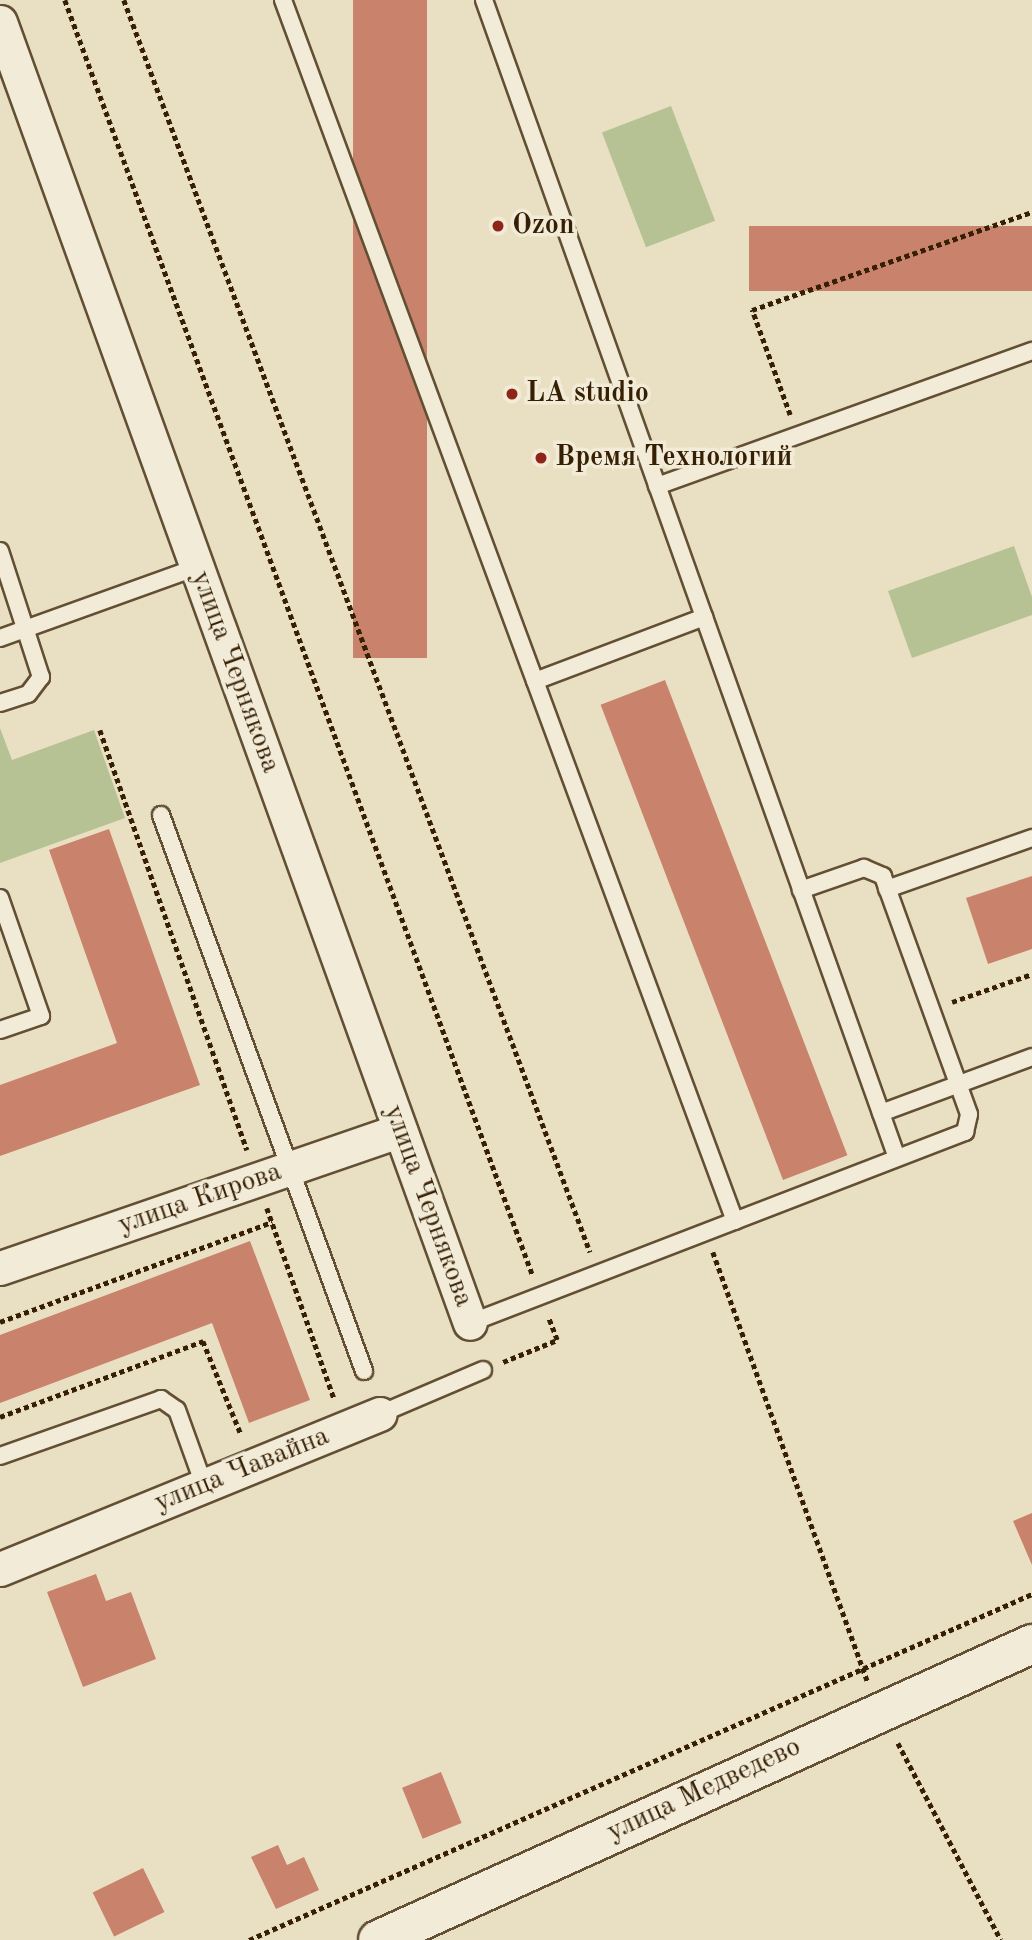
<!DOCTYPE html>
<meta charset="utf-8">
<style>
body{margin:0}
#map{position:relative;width:1032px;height:1940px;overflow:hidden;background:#e9e0c3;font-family:"Old Standard TT",serif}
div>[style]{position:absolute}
.green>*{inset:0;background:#b6c294;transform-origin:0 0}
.building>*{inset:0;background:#c9826b;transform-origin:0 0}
.path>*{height:4.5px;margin-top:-2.25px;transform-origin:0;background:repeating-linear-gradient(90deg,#361f03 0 5px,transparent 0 8.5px)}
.roads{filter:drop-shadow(2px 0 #634f33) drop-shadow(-2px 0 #634f33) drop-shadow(0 2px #634f33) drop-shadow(0 -2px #634f33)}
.lane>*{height:16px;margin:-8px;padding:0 8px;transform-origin:8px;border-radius:8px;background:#f1ebd8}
.street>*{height:33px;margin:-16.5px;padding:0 16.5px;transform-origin:16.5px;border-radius:16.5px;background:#f1ebd8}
.secondary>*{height:38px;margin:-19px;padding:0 19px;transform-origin:19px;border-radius:19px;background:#f1ebd8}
.dots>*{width:19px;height:19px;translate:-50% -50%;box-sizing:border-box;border:4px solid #f1ebd8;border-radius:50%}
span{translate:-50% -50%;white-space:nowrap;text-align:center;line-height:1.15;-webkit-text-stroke:7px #f1ebd8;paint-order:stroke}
.poi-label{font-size:28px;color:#361f03;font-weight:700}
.left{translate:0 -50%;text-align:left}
.street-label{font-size:28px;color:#361f03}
</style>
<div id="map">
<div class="green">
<i style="left:671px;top:106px;width:123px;height:74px;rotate:69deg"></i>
<i style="clip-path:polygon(1014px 546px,1032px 597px,1032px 615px,912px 658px,888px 591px)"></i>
<i style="clip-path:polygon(0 728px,12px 760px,94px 730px,125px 818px,0 863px)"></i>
</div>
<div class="building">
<i style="left:353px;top:0;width:74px;height:658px"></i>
<i style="left:1032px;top:226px;width:65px;height:283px;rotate:90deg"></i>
<i style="left:665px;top:680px;width:509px;height:69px;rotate:69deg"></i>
<i style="clip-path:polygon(109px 829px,200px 1085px,0 1156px,0 1085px,117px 1043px,49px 850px)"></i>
<i style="clip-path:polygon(1032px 876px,1032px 949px,988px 964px,966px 898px)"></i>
<i style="clip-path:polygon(250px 1241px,310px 1400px,249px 1423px,212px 1323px,0 1403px,0 1335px)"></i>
<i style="clip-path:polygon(1032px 1513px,1032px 1565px,1013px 1521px)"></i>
<i style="clip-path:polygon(96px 1574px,106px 1601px,131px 1592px,156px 1659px,83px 1687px,47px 1592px)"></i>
<i style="left:441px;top:1772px;width:55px;height:42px;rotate:68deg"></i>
<i style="clip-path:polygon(278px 1845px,287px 1865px,304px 1857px,319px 1890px,276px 1909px,251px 1857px)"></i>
<i style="left:143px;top:1868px;width:49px;height:56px;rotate:64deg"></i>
</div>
<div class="path">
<i style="left:65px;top:0;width:1359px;rotate:69.86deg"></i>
<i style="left:124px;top:0;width:1336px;rotate:69.58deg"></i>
<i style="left:790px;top:415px;width:112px;rotate:-109.9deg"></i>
<i style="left:752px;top:310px;width:297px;rotate:-19.3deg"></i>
<i style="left:100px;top:730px;width:445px;rotate:70.7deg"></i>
<i style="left:952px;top:1002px;width:85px;rotate:-19.3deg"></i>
<i style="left:267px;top:1208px;width:201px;rotate:70.6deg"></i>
<i style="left:713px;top:1252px;width:457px;rotate:70.2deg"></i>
<i style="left:0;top:1322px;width:290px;rotate:-20.2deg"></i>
<i style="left:503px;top:1362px;width:58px;rotate:-22.2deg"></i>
<i style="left:557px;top:1340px;width:25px;rotate:-111deg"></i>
<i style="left:0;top:1417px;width:217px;rotate:-20.5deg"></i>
<i style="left:203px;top:1341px;width:100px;rotate:67.8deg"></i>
<i style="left:898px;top:1743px;width:222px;rotate:62.4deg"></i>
<i style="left:249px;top:1940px;width:856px;rotate:-23.84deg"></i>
</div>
<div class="roads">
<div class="lane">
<i style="left:283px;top:0;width:1302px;rotate:69.69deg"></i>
<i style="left:484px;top:0;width:1229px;rotate:70.37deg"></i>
<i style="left:657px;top:486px;width:399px;rotate:-19.8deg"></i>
<i style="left:0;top:551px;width:133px;rotate:72deg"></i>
<i style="left:41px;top:677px;width:21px;rotate:127deg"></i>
<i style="left:28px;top:694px;width:29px;rotate:162deg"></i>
<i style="left:0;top:638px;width:209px;rotate:-19.8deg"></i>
<i style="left:535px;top:681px;width:181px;rotate:-20.7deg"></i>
<i style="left:161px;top:815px;width:592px;rotate:69.94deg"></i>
<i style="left:887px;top:889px;width:154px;rotate:-19.4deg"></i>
<i style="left:0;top:898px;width:125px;rotate:70.8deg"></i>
<i style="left:41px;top:1016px;width:43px;rotate:161.1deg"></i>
<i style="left:881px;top:1113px;width:161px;rotate:-20.3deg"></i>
<i style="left:470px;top:1323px;width:531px;rotate:-21.1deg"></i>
<i style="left:965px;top:1132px;width:18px;rotate:-77deg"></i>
<i style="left:969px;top:1114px;width:253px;rotate:-109.9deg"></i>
<i style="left:883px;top:876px;width:21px;rotate:-157deg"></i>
<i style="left:864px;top:868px;width:67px;rotate:160.8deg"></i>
<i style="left:380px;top:1414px;width:112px;rotate:-23.1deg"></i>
<i style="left:0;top:1456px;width:171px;rotate:-19.5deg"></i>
<i style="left:161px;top:1399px;width:19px;rotate:35deg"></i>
<i style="left:177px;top:1410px;width:80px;rotate:70.2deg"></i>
</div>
<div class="street">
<i style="left:0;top:22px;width:1383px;rotate:70.14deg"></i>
<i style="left:0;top:1268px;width:423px;rotate:-19deg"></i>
<i style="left:0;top:1569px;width:410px;rotate:-22.2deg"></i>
</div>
<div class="secondary">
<i style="left:378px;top:1940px;width:718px;rotate:-24.35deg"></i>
</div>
</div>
<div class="dots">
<i style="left:498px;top:226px;background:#8f2418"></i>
<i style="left:512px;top:394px;background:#8f2418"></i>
<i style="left:541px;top:458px;background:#8f2418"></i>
</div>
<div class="poi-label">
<span class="left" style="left:512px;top:226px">Ozon</span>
<span class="left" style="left:526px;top:394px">LА studio</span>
<span class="left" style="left:555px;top:458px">Время Технологий</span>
</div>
<div class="street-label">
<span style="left:235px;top:672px;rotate:70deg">улица Чернякова</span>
<span style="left:200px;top:1199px;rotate:-19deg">улица Кирова</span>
<span style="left:428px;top:1206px;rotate:70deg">улица Чернякова</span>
<span style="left:242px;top:1470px;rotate:-22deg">улица Чавайна</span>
<span style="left:704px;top:1790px;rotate:-25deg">улица Медведево</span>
</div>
</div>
